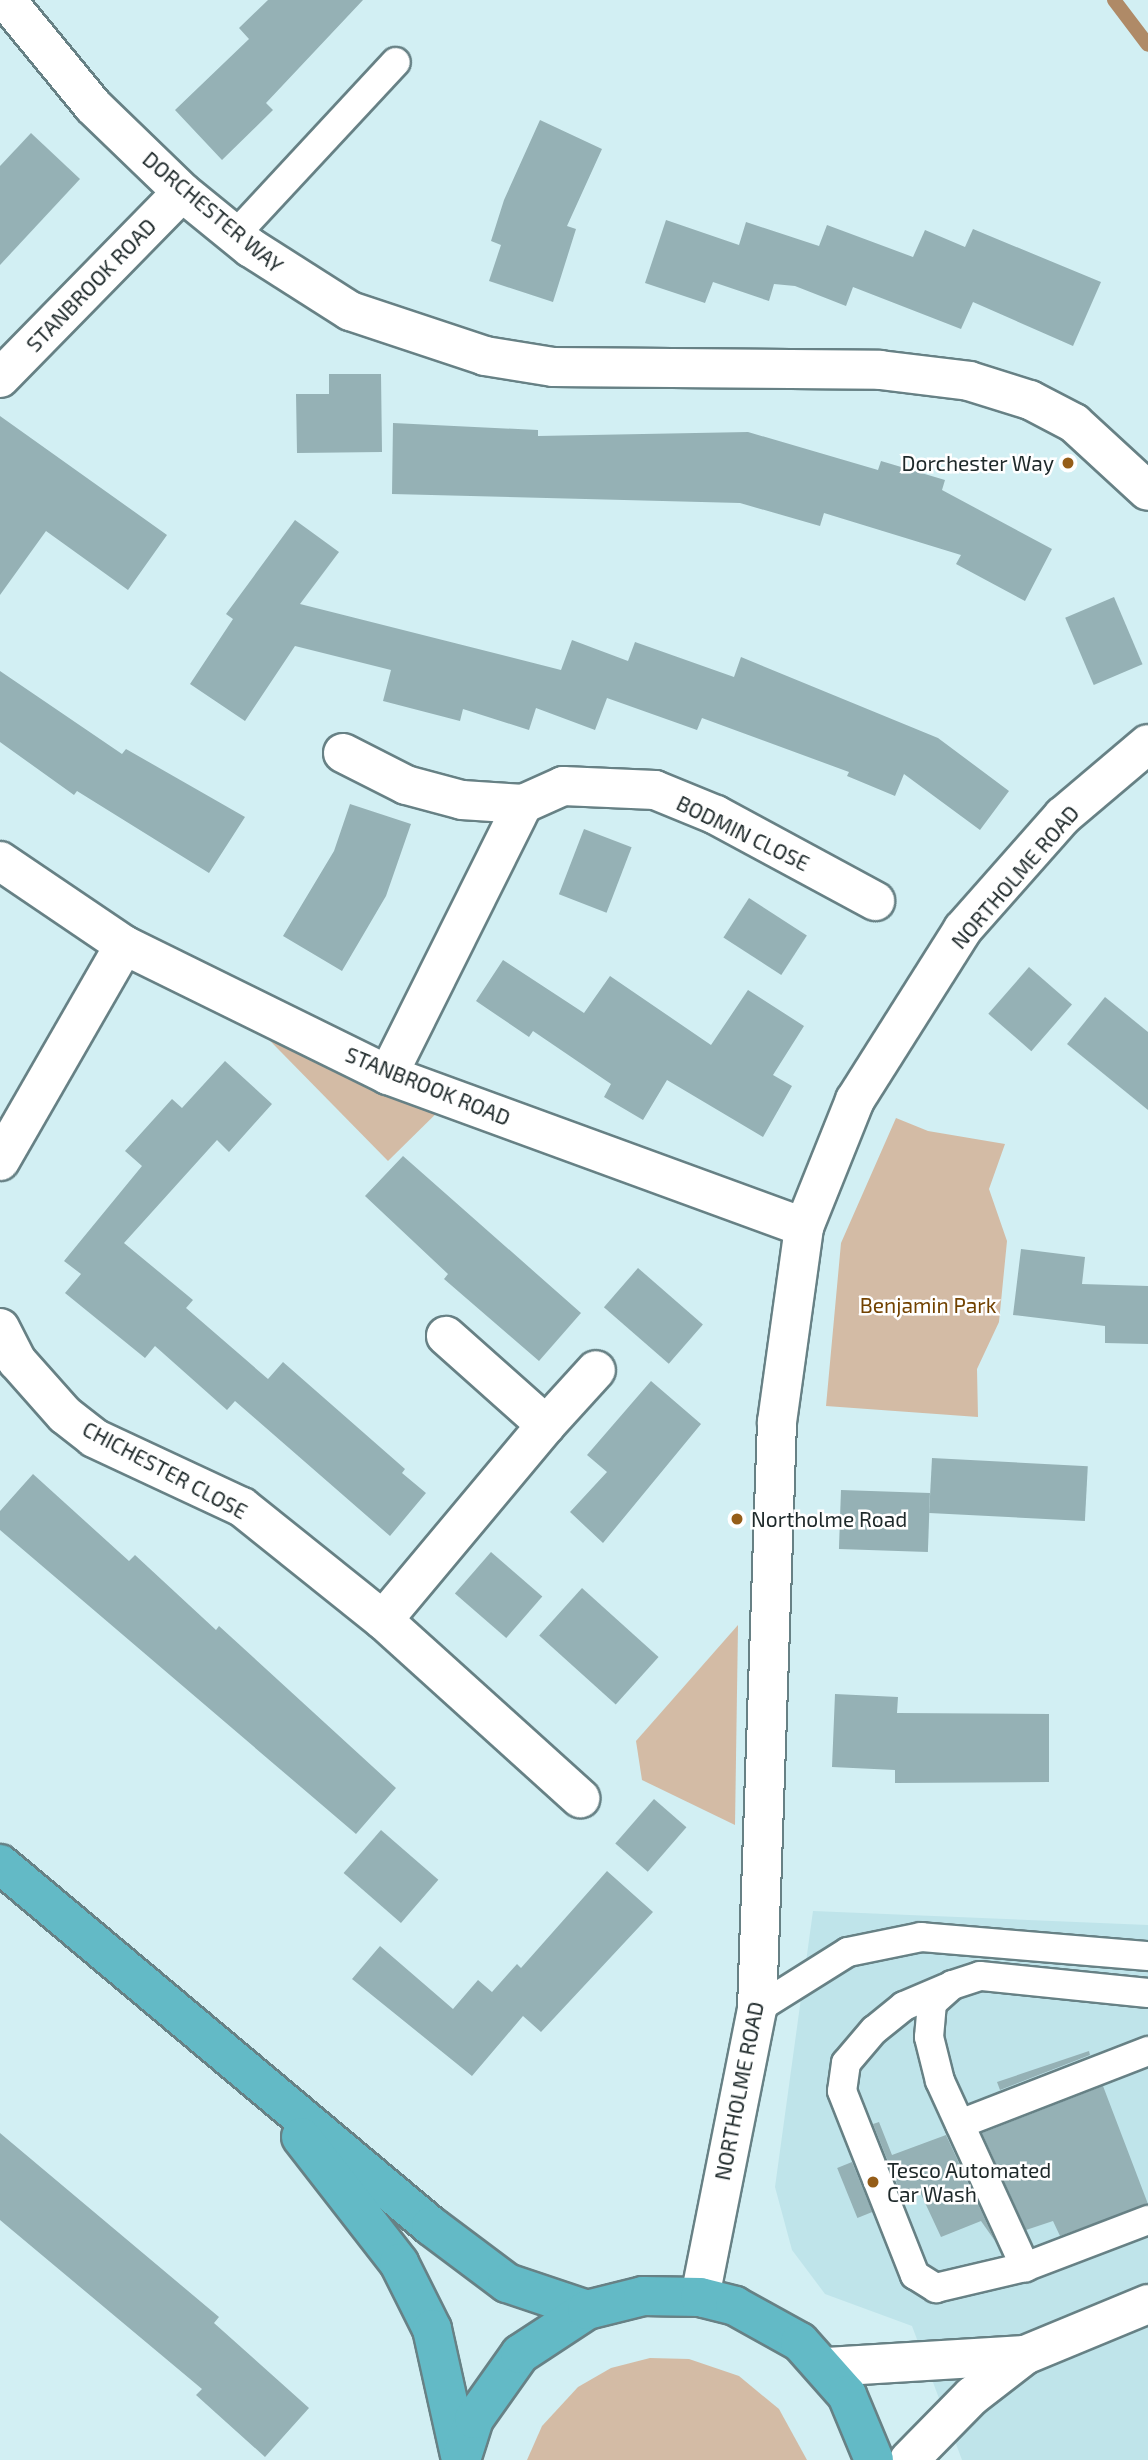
<!DOCTYPE html>
<style>
body{margin:0}
#map{position:relative;width:1148px;height:2460px;overflow:hidden;background:#d2eff3;font-family:"Exo 2",sans-serif}
div>[style]{position:absolute}
.built>*{inset:0;background:#bfe4ea}
.green>*{inset:0;background:#d3bba5}
.stream>*{height:14px;margin:-7px;padding:0 7px;transform-origin:7px;border-radius:7px;background:#af8a67}
.building>*{inset:0;background:#95b1b5;transform-origin:0 0}
.roads{filter:drop-shadow(2px 0 #678185) drop-shadow(-2px 0 #678185) drop-shadow(0 2px #678185) drop-shadow(0 -2px #678185)}
.service>*{height:28px;margin:-14px;padding:0 14px;transform-origin:14px;border-radius:14px;background:#fff}
.minor>*{height:38px;margin:-19px;padding:0 19px;transform-origin:19px;border-radius:19px;background:#fff}
.trunk>*{height:38px;margin:-19px;padding:0 19px;transform-origin:19px;border-radius:19px;background:#63bac6}
.dots>*{width:19px;height:19px;translate:-50% -50%;box-sizing:border-box;border:4px solid #fff;border-radius:50%}
span{translate:-50% -50%;white-space:nowrap;text-align:center;line-height:1.15;-webkit-text-stroke:5px #fff;paint-order:stroke}
.street-label{font-size:21px;color:#1e292a}
.poi-label{font-size:21px;color:#1e292a}
.right{translate:-100% -50%;text-align:right}
.left{translate:0 -50%;text-align:left}
.park-label{font-size:21px;color:#724200}
</style>
<div id="map">
<div class="built">
<i style="clip-path:polygon(813px 1911px,1148px 1925px,1148px 2460px,962px 2460px,912px 2326px,825px 2294px,792px 2250px,775px 2187px)"></i>
</div>
<div class="green">
<i style="clip-path:polygon(224px 994px,452px 1098px,388px 1161px)"></i>
<i style="clip-path:polygon(896px 1118px,928px 1131px,1005px 1144px,989px 1189px,1007px 1241px,999px 1322px,977px 1369px,978px 1417px,826px 1406px,841px 1243px)"></i>
<i style="clip-path:polygon(738px 1625px,735px 1825px,642px 1780px,636px 1741px)"></i>
<i style="clip-path:polygon(650px 2358px,689px 2359px,739px 2376px,779px 2409px,807px 2460px,527px 2460px,542px 2426px,578px 2387px,611px 2368px)"></i>
</div>
<div class="stream">
<i style="left:1114px;top:0;width:56px;rotate:52.9deg"></i>
</div>
<div class="building">
<i style="clip-path:polygon(268px 0,363px 0,266px 103px,273px 110px,222px 160px,175px 110px,249px 39px,239px 28px)"></i>
<i style="clip-path:polygon(540px 120px,602px 149px,567px 226px,576px 229px,553px 302px,489px 281px,501px 245px,491px 241px,504px 200px)"></i>
<i style="clip-path:polygon(31px 133px,80px 179px,0 265px,0 166px)"></i>
<i style="clip-path:polygon(666px 220px,739px 245px,746px 222px,819px 246px,827px 225px,913px 257px,925px 230px,965px 247px,973px 229px,1101px 282px,1073px 346px,973px 302px,961px 329px,853px 287px,846px 306px,795px 286px,774px 284px,769px 301px,713px 282px,705px 303px,645px 283px)"></i>
<i style="clip-path:polygon(329px 374px,381px 374px,382px 452px,297px 453px,296px 394px,329px 394px)"></i>
<i style="clip-path:polygon(0 416px,167px 535px,128px 590px,46px 531px,0 595px)"></i>
<i style="clip-path:polygon(393px 423px,538px 430px,538px 436px,748px 432px,878px 470px,881px 461px,945px 480px,942px 490px,1052px 549px,1025px 601px,956px 564px,961px 555px,824px 513px,820px 526px,740px 503px,392px 494px)"></i>
<i style="clip-path:polygon(295px 520px,339px 552px,300px 604px,561px 670px,572px 640px,628px 661px,635px 642px,734px 677px,741px 657px,938px 738px,1009px 791px,980px 830px,904px 774px,895px 796px,847px 776px,849px 772px,702px 718px,697px 730px,607px 698px,595px 730px,536px 708px,529px 730px,463px 709px,460px 721px,383px 701px,391px 670px,295px 646px,245px 721px,190px 684px,233px 619px,226px 614px)"></i>
<i style="left:1114px;top:597px;width:73px;height:53px;rotate:67deg"></i>
<i style="clip-path:polygon(0 671px,122px 754px,126px 749px,245px 817px,209px 873px,77px 791px,74px 795px,0 742px)"></i>
<i style="clip-path:polygon(350px 804px,411px 824px,386px 896px,342px 971px,283px 936px,334px 851px)"></i>
<i style="left:584px;top:829px;width:51px;height:70px;rotate:21deg"></i>
<i style="left:749px;top:898px;width:69px;height:47px;rotate:33deg"></i>
<i style="clip-path:polygon(503px 960px,584px 1013px,610px 976px,711px 1045px,748px 990px,804px 1026px,773px 1075px,792px 1086px,763px 1137px,667px 1080px,643px 1120px,604px 1097px,611px 1084px,533px 1031px,529px 1037px,476px 1001px)"></i>
<i style="left:1029px;top:967px;width:57px;height:62px;rotate:41deg"></i>
<i style="clip-path:polygon(1105px 997px,1148px 1032px,1148px 1110px,1067px 1044px)"></i>
<i style="clip-path:polygon(225px 1061px,272px 1104px,229px 1152px,217px 1140px,124px 1243px,193px 1300px,186px 1308px,268px 1379px,283px 1362px,405px 1469px,402px 1473px,426px 1493px,390px 1536px,235px 1401px,227px 1410px,155px 1346px,145px 1358px,65px 1293px,81px 1274px,64px 1261px,142px 1166px,125px 1151px,172px 1099px,182px 1108px)"></i>
<i style="clip-path:polygon(403px 1156px,581px 1313px,539px 1361px,444px 1279px,448px 1274px,365px 1196px)"></i>
<i style="clip-path:polygon(1021px 1249px,1085px 1257px,1082px 1284px,1148px 1286px,1148px 1344px,1105px 1343px,1105px 1326px,1013px 1315px)"></i>
<i style="left:638px;top:1268px;width:86px;height:52px;rotate:41deg"></i>
<i style="clip-path:polygon(651px 1381px,701px 1424px,603px 1543px,570px 1512px,607px 1472px,587px 1455px)"></i>
<i style="left:932px;top:1458px;width:156px;height:55px;rotate:3deg"></i>
<i style="clip-path:polygon(33px 1474px,129px 1561px,135px 1555px,216px 1630px,219px 1626px,396px 1788px,356px 1834px,0 1530px,0 1511px)"></i>
<i style="left:841px;top:1490px;width:89px;height:59px;rotate:2deg"></i>
<i style="left:491px;top:1552px;width:68px;height:55px;rotate:41deg"></i>
<i style="left:582px;top:1588px;width:103px;height:64px;rotate:42deg"></i>
<i style="clip-path:polygon(835px 1694px,898px 1697px,897px 1713px,1049px 1714px,1049px 1782px,895px 1783px,895px 1770px,832px 1767px)"></i>
<i style="left:654px;top:1799px;width:43px;height:59px;rotate:41deg"></i>
<i style="left:381px;top:1830px;width:76px;height:57px;rotate:41deg"></i>
<i style="clip-path:polygon(607px 1871px,653px 1912px,541px 2032px,523px 2016px,472px 2076px,352px 1979px,380px 1946px,453px 2009px,478px 1980px,492px 1992px,517px 1964px,521px 1968px)"></i>
<i style="clip-path:polygon(1089px 2051px,1090px 2055px,1000px 2090px,997px 2082px)"></i>
<i style="clip-path:polygon(1103px 2086px,1148px 2204px,1060px 2236px,1053px 2221px,1026px 2230px,982px 2133px)"></i>
<i style="clip-path:polygon(879px 2122px,892px 2155px,946px 2135px,995px 2241px,981px 2221px,941px 2237px,920px 2192px,903px 2199px,873px 2124px)"></i>
<i style="clip-path:polygon(0 2133px,219px 2317px,214px 2323px,309px 2408px,265px 2457px,196px 2395px,202px 2389px,0 2220px)"></i>
<i style="left:852px;top:2162px;width:54px;height:16px;rotate:68deg"></i>
</div>
<div class="roads">
<div class="service">
<i style="left:235px;top:235px;width:236px;rotate:-47.1deg"></i>
<i style="left:946px;top:1988px;width:46px;rotate:156.8deg"></i>
<i style="left:904px;top:2006px;width:38px;rotate:141deg"></i>
<i style="left:874px;top:2030px;width:43px;rotate:130.3deg"></i>
<i style="left:846px;top:2063px;width:28px;rotate:98deg"></i>
<i style="left:842px;top:2091px;width:198px;rotate:68.4deg"></i>
<i style="left:915px;top:2275px;width:25px;rotate:32deg"></i>
<i style="left:936px;top:2288px;width:91px;rotate:-13.3deg"></i>
<i style="left:1148px;top:1993px;width:169px;rotate:-174.2deg"></i>
<i style="left:980px;top:1976px;width:29px;rotate:162deg"></i>
<i style="left:952px;top:1985px;width:27px;rotate:138deg"></i>
<i style="left:932px;top:2003px;width:34px;rotate:95deg"></i>
<i style="left:929px;top:2037px;width:45px;rotate:76deg"></i>
<i style="left:940px;top:2081px;width:205px;rotate:65.4deg"></i>
<i style="left:1025px;top:2267px;width:132px;rotate:-20.9deg"></i>
<i style="left:757px;top:2009px;width:107px;rotate:-32.1deg"></i>
<i style="left:848px;top:1952px;width:75px;rotate:-11.6deg"></i>
<i style="left:921px;top:1937px;width:228px;rotate:4.8deg"></i>
<i style="left:960px;top:2124px;width:202px;rotate:-21.2deg"></i>
</div>
<div class="minor">
<i style="left:6px;top:0;width:137px;rotate:50.6deg"></i>
<i style="left:93px;top:106px;width:124px;rotate:44deg"></i>
<i style="left:182px;top:192px;width:89px;rotate:39.1deg"></i>
<i style="left:251px;top:248px;width:117px;rotate:32.5deg"></i>
<i style="left:350px;top:311px;width:142px;rotate:18.4deg"></i>
<i style="left:485px;top:356px;width:69px;rotate:9.2deg"></i>
<i style="left:553px;top:367px;width:327px;rotate:0.5deg"></i>
<i style="left:880px;top:370px;width:90px;rotate:7deg"></i>
<i style="left:969px;top:381px;width:64px;rotate:17.3deg"></i>
<i style="left:1030px;top:400px;width:50px;rotate:27.6deg"></i>
<i style="left:1074px;top:423px;width:100px;rotate:42.6deg"></i>
<i style="left:0;top:378px;width:260px;rotate:-45.6deg"></i>
<i style="left:343px;top:753px;width:71px;rotate:26.9deg"></i>
<i style="left:406px;top:785px;width:58px;rotate:15deg"></i>
<i style="left:462px;top:800px;width:61px;rotate:3.8deg"></i>
<i style="left:0;top:861px;width:150px;rotate:34.1deg"></i>
<i style="left:124px;top:945px;width:294px;rotate:26.2deg"></i>
<i style="left:388px;top:1075px;width:443px;rotate:20.1deg"></i>
<i style="left:388px;top:1075px;width:303px;rotate:-63.5deg"></i>
<i style="left:523px;top:804px;width:44px;rotate:-24.2deg"></i>
<i style="left:563px;top:786px;width:92px;rotate:2.5deg"></i>
<i style="left:655px;top:790px;width:66px;rotate:22.3deg"></i>
<i style="left:716px;top:815px;width:181px;rotate:28.4deg"></i>
<i style="left:0;top:1161px;width:249px;rotate:-60.1deg"></i>
<i style="left:0;top:1328px;width:37px;rotate:63deg"></i>
<i style="left:17px;top:1361px;width:72px;rotate:48.4deg"></i>
<i style="left:65px;top:1415px;width:37px;rotate:38deg"></i>
<i style="left:94px;top:1438px;width:163px;rotate:25deg"></i>
<i style="left:242px;top:1507px;width:181px;rotate:38.7deg"></i>
<i style="left:383px;top:1620px;width:266px;rotate:42.1deg"></i>
<i style="left:546px;top:1425px;width:74px;rotate:-47.7deg"></i>
<i style="left:383px;top:1620px;width:254px;rotate:-50.1deg"></i>
<i style="left:546px;top:1425px;width:134px;rotate:-138.3deg"></i>
<i style="left:700px;top:2297px;width:294px;rotate:-78.8deg"></i>
<i style="left:757px;top:2009px;width:587px;rotate:-88.05deg"></i>
<i style="left:777px;top:1422px;width:197px;rotate:-82.1deg"></i>
<i style="left:804px;top:1227px;width:137px;rotate:-68.1deg"></i>
<i style="left:855px;top:1100px;width:202px;rotate:-57.7deg"></i>
<i style="left:963px;top:929px;width:151px;rotate:-48.5deg"></i>
<i style="left:1063px;top:816px;width:111px;rotate:-40.3deg"></i>
<i style="left:827px;top:2367px;width:198px;rotate:-3.5deg"></i>
<i style="left:909px;top:2460px;width:90px;rotate:-45.5deg"></i>
<i style="left:972px;top:2396px;width:67px;rotate:-37.7deg"></i>
<i style="left:1025px;top:2355px;width:133px;rotate:-22.5deg"></i>
</div>
<div class="trunk">
<i style="left:0;top:1864px;width:563px;rotate:40.03deg"></i>
<i style="left:431px;top:2226px;width:95px;rotate:36.9deg"></i>
<i style="left:507px;top:2283px;width:84px;rotate:18.6deg"></i>
<i style="left:301px;top:2137px;width:160px;rotate:52.1deg"></i>
<i style="left:399px;top:2263px;width:74px;rotate:63.4deg"></i>
<i style="left:432px;top:2329px;width:129px;rotate:77.5deg"></i>
<i style="left:461px;top:2460px;width:43px;rotate:-72.4deg"></i>
<i style="left:474px;top:2419px;width:80px;rotate:-54.7deg"></i>
<i style="left:520px;top:2354px;width:80px;rotate:-33.3deg"></i>
<i style="left:587px;top:2310px;width:58px;rotate:-14deg"></i>
<i style="left:643px;top:2296px;width:57px;rotate:1deg"></i>
<i style="left:700px;top:2297px;width:36px;rotate:14deg"></i>
<i style="left:735px;top:2306px;width:74px;rotate:29deg"></i>
<i style="left:800px;top:2342px;width:71px;rotate:48.4deg"></i>
<i style="left:847px;top:2395px;width:70px;rotate:67.4deg"></i>
</div>
</div>
<div class="dots">
<i style="left:1068px;top:463px;background:#955d18"></i>
<i style="left:737px;top:1519px;background:#955d18"></i>
<i style="left:873px;top:2182px;background:#955d18"></i>
</div>
<div class="street-label">
<span style="left:213px;top:212px;rotate:40deg">DORCHESTER WAY</span>
<span style="left:91px;top:285px;rotate:-46deg">STANBROOK ROAD</span>
<span style="left:743px;top:833px;rotate:26deg">BODMIN CLOSE</span>
<span style="left:1015px;top:877px;rotate:-49deg">NORTHOLME ROAD</span>
<span style="left:428px;top:1086px;rotate:22deg">STANBROOK ROAD</span>
<span style="left:165px;top:1470px;rotate:28deg">CHICHESTER CLOSE</span>
<span style="left:739px;top:2091px;rotate:-79deg">NORTHOLME ROAD</span>
</div>
<div class="poi-label">
<span class="right" style="left:1054px;top:463px">Dorchester Way</span>
<span class="left" style="left:751px;top:1519px">Northolme Road</span>
<span class="left" style="left:887px;top:2182px">Tesco Automated<br>Car Wash</span>
</div>
<div class="park-label">
<span style="left:928px;top:1305px">Benjamin Park</span>
</div>
</div>
